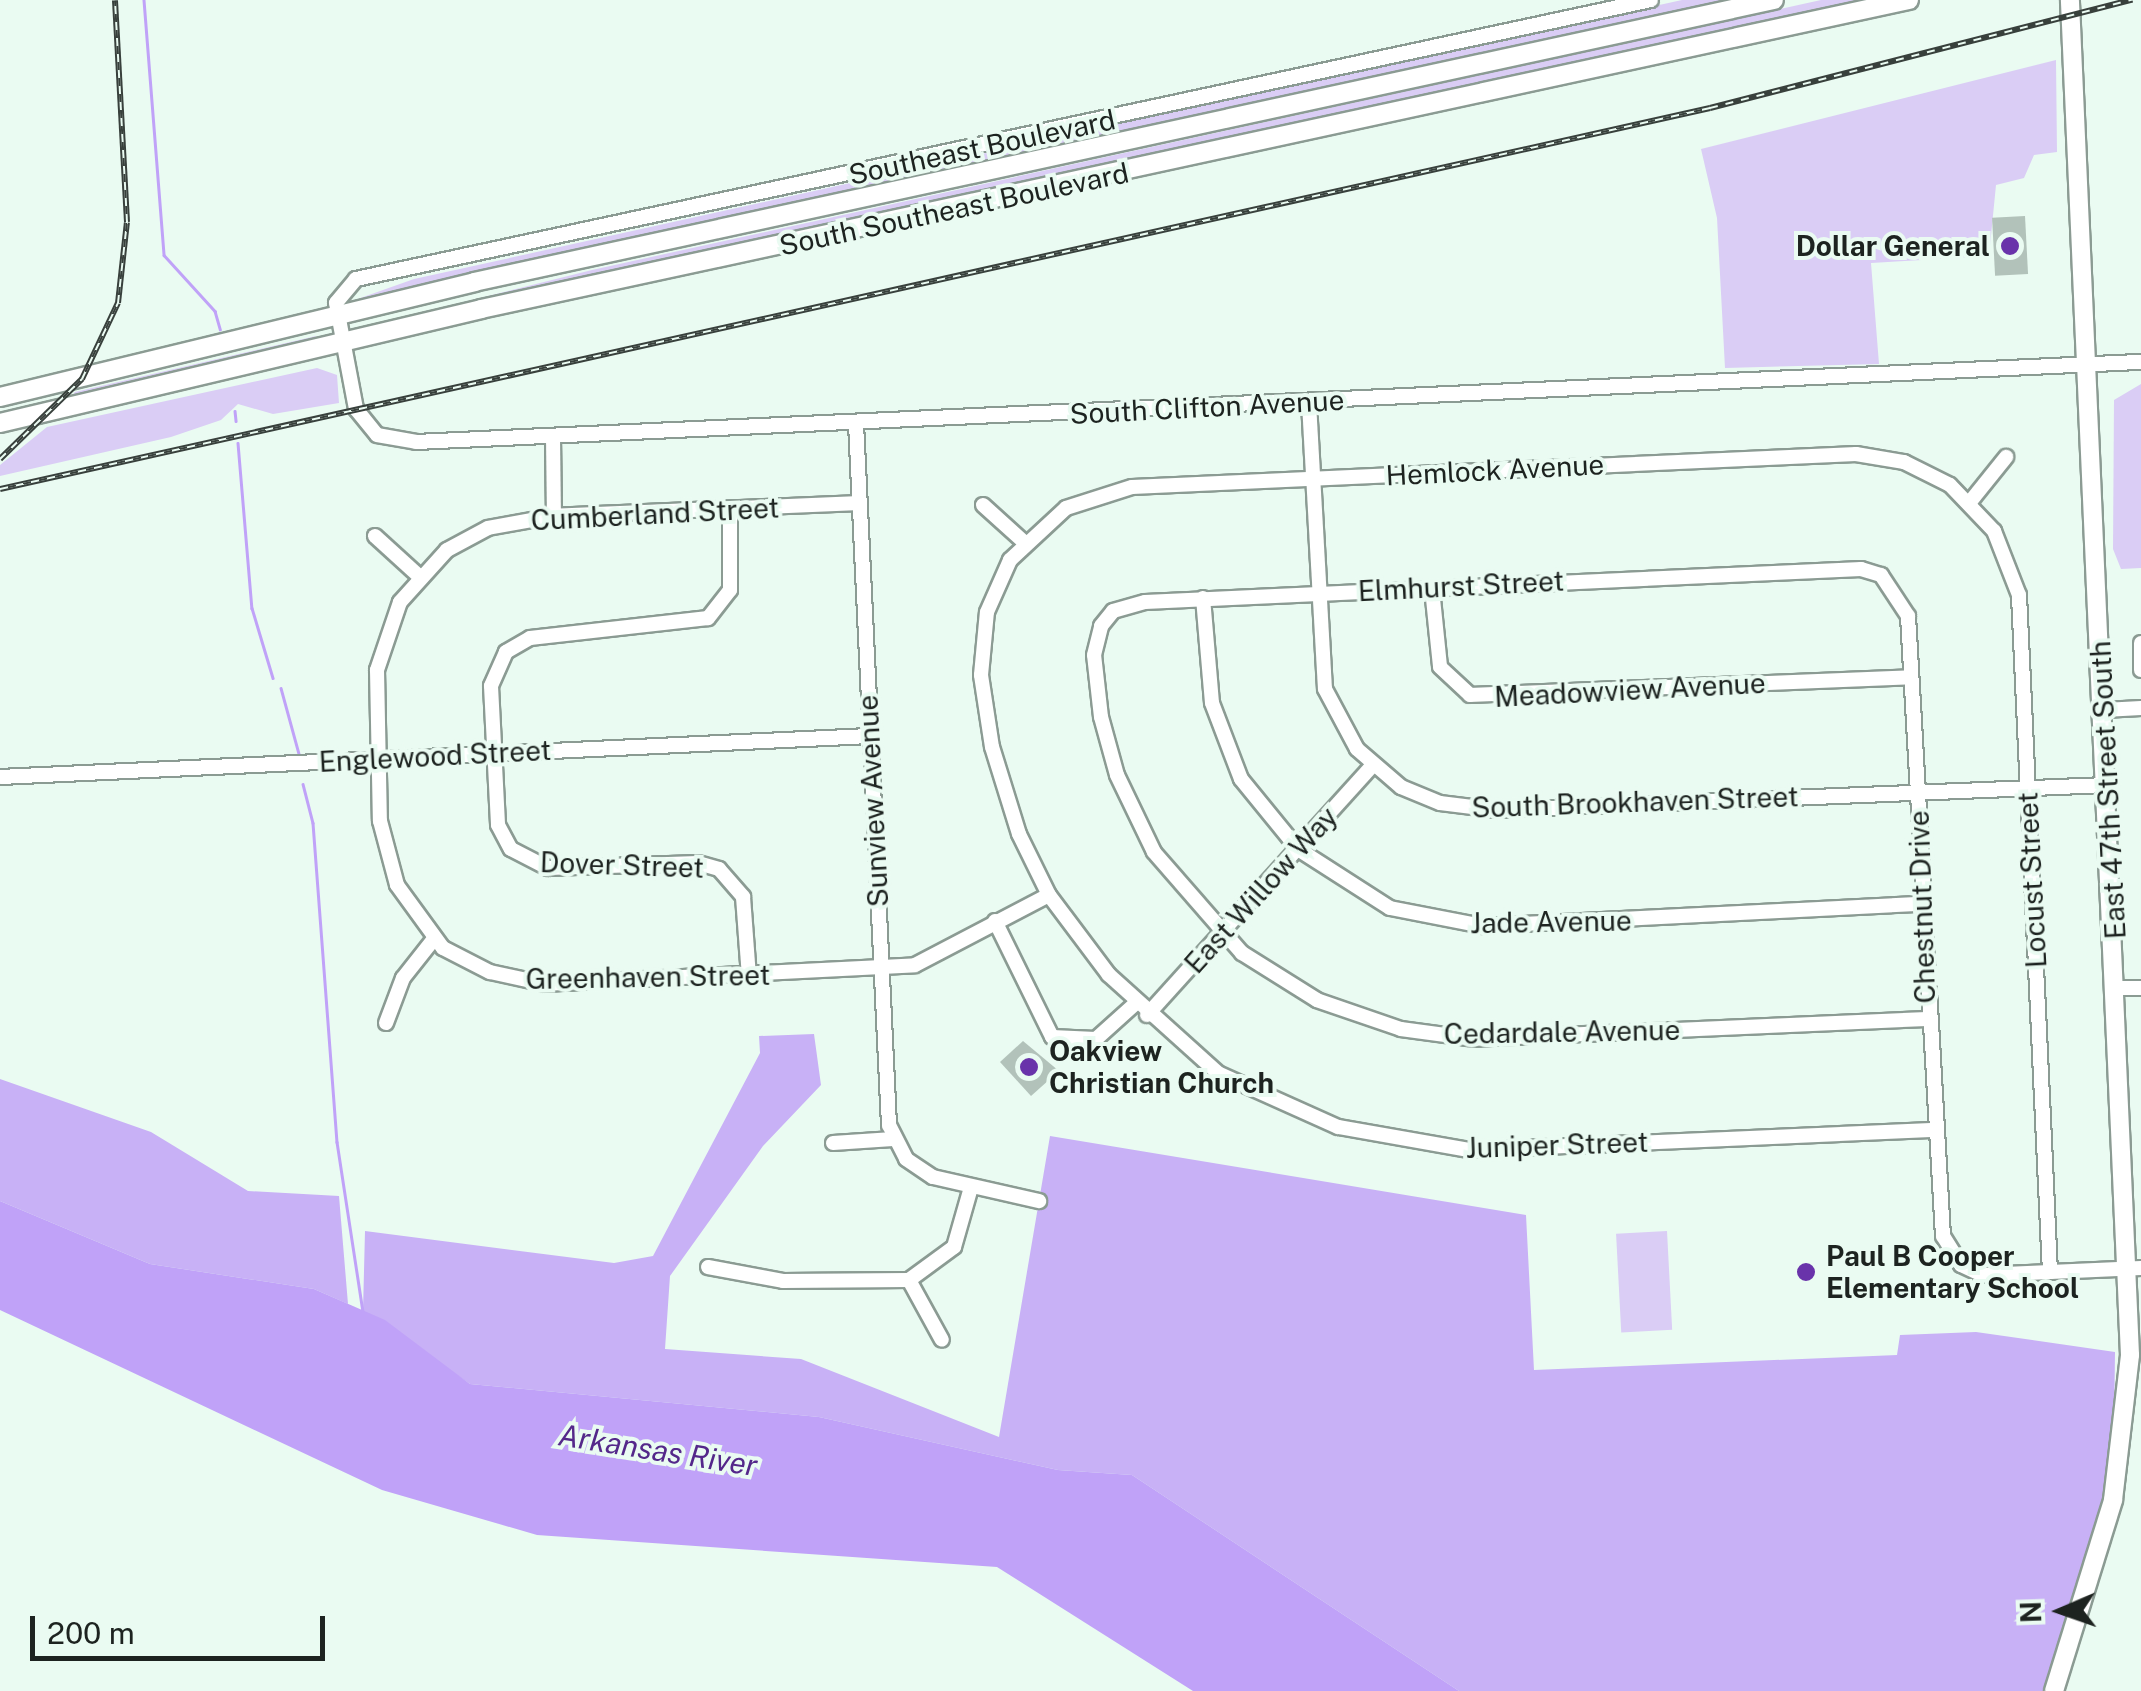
<!DOCTYPE html>
<style>
body{margin:0}
#map{position:relative;width:2141px;height:1691px;overflow:hidden;background:#eafbf2;font-family:"Public Sans",sans-serif}
div>[style]{position:absolute}
.green>*{inset:0;background:#dacdf5;transform-origin:0 0}
.forest>*{inset:0;background:#c8b1f6}
.water>*{inset:0;background:#c0a2f8}
.stream>*{height:2.5px;margin:-1.25px;padding:0 1.25px;transform-origin:1.25px;border-radius:1.25px;background:#c0a2f8}
.building>*{inset:0;background:#b2c2ba;transform-origin:0 0}
.roads{filter:drop-shadow(2px 0 #8b9b93) drop-shadow(-2px 0 #8b9b93) drop-shadow(0 2px #8b9b93) drop-shadow(0 -2px #8b9b93)}
.minor>*{height:14px;margin:-7px;padding:0 7px;transform-origin:7px;border-radius:7px;background:#fff}
.major>*{height:18px;margin:-9px;padding:0 9px;transform-origin:9px;border-radius:9px;background:#fff}
.rail>*{height:6px;margin-top:-3px;transform-origin:0;background:repeating-linear-gradient(90deg,#eafbf2 0 8px,#38403c 0 16px);box-sizing:border-box;border-block:2px solid #38403c}
.dots>*{width:28px;height:28px;translate:-50% -50%;box-sizing:border-box;border:5px solid #eafbf2;border-radius:50%}
span{translate:-50% -50%;white-space:nowrap;text-align:center;line-height:1.15;-webkit-text-stroke:8px #eafbf2;paint-order:stroke}
.street-label{font-size:28px;color:#1d2320}
.poi-label{font-size:28px;color:#1d2320;font-weight:700}
.right{translate:-100% -50%;text-align:right}
.left{translate:0 -50%;text-align:left}
.water-label{font-size:30px;color:#54288a;font-style:italic}
.north{position:absolute;left:2011px;top:1561px;width:100px;height:100px;-webkit-text-stroke:8px #eafbf2;paint-order:stroke;rotate:268deg;font-size:28px;font-weight:700;line-height:40px;text-align:center;color:#1d2320}
.north::after{content:'';display:block;margin:auto;width:35px;height:45px;background:#1d2320;clip-path:polygon(50% 0,100% 100%,50% 72%,0 100%)}
.scale{position:absolute;left:30px;top:1616px;width:295px;height:45px;box-sizing:border-box;border:5px solid #1d2320;border-top:0;padding-left:12px;font-size:30px;line-height:35px;white-space:nowrap;color:#1d2320;-webkit-text-stroke:8px #eafbf2;paint-order:stroke}
</style>
<div id="map">
<div class="green">
<i style="clip-path:polygon(1682px 0,1747px 0,352px 301px,414px 279px)"></i>
<i style="clip-path:polygon(1821px 0,1868px 0,365px 327px,592px 270px)"></i>
<i style="clip-path:polygon(2056px 60px,2057px 152px,2034px 155px,2024px 178px,1996px 185px,1989px 256px,1871px 263px,1879px 364px,1725px 368px,1717px 218px,1701px 149px)"></i>
<i style="clip-path:polygon(316px 336px,313px 341px,65px 405px,75px 392px)"></i>
<i style="clip-path:polygon(317px 368px,337px 375px,339px 403px,273px 414px,238px 404px,221px 420px,171px 437px,0 476px,0 465px,47px 427px)"></i>
<i style="clip-path:polygon(2141px 384px,2141px 568px,2121px 569px,2113px 549px,2114px 400px)"></i>
<i style="left:1667px;top:1231px;width:99px;height:51px;rotate:87deg"></i>
</div>
<div class="forest">
<i style="clip-path:polygon(814px 1034px,821px 1085px,763px 1146px,670px 1276px,665px 1349px,801px 1359px,999px 1437px,1050px 1136px,1526px 1215px,1534px 1370px,1897px 1355px,1900px 1335px,1976px 1332px,2115px 1352px,2113px 1500px,2054px 1691px,1459px 1691px,1132px 1475px,1058px 1470px,819px 1417px,470px 1384px,363px 1311px,365px 1231px,614px 1263px,653px 1256px,760px 1053px,759px 1036px)"></i>
<i style="clip-path:polygon(0 1079px,151px 1132px,248px 1191px,339px 1196px,348px 1304px,314px 1289px,150px 1264px,0 1201px)"></i>
</div>
<div class="water">
<i style="clip-path:polygon(0 1201px,150px 1264px,314px 1289px,385px 1320px,470px 1384px,819px 1417px,1058px 1470px,1132px 1475px,1459px 1691px,1193px 1691px,997px 1567px,537px 1535px,382px 1490px,0 1310px)"></i>
</div>
<div class="stream">
<i style="left:144px;top:0;width:256px;rotate:85.5deg"></i>
<i style="left:164px;top:255px;width:76px;rotate:47.7deg"></i>
<i style="left:215px;top:311px;width:19px;rotate:74deg"></i>
<i style="left:235px;top:411px;width:10px;rotate:84deg"></i>
<i style="left:238px;top:443px;width:166px;rotate:85.2deg"></i>
<i style="left:252px;top:608px;width:73px;rotate:73.3deg"></i>
<i style="left:281px;top:688px;width:68px;rotate:74.7deg"></i>
<i style="left:303px;top:784px;width:40px;rotate:75.6deg"></i>
<i style="left:313px;top:823px;width:320px;rotate:85.7deg"></i>
<i style="left:337px;top:1142px;width:171px;rotate:81.3deg"></i>
</div>
<div class="building">
<i style="left:2025px;top:216px;width:58px;height:33px;rotate:87deg"></i>
<i style="clip-path:polygon(1023px 1041px,1059px 1071px,1031px 1096px,1000px 1062px)"></i>
</div>
<div class="roads">
<div class="minor">
<i style="left:1651px;top:0;width:1325px;rotate:167.84deg"></i>
<i style="left:356px;top:279px;width:31px;rotate:130deg"></i>
<i style="left:336px;top:303px;width:108px;rotate:79.3deg"></i>
<i style="left:356px;top:409px;width:33px;rotate:51deg"></i>
<i style="left:377px;top:435px;width:40px;rotate:10deg"></i>
<i style="left:416px;top:442px;width:1727px;rotate:-2.66deg"></i>
<i style="left:1309px;top:403px;width:286px;rotate:86.8deg"></i>
<i style="left:1325px;top:689px;width:68px;rotate:61.9deg"></i>
<i style="left:1357px;top:749px;width:58px;rotate:40.8deg"></i>
<i style="left:1401px;top:787px;width:42px;rotate:22.3deg"></i>
<i style="left:1440px;top:803px;width:57px;rotate:7deg"></i>
<i style="left:1497px;top:810px;width:611px;rotate:-2.35deg"></i>
<i style="left:856px;top:423px;width:703px;rotate:87.31deg"></i>
<i style="left:889px;top:1125px;width:38px;rotate:63deg"></i>
<i style="left:906px;top:1159px;width:32px;rotate:34deg"></i>
<i style="left:933px;top:1177px;width:109px;rotate:12.8deg"></i>
<i style="left:553px;top:437px;width:79px;rotate:89.3deg"></i>
<i style="left:1970px;top:502px;width:58px;rotate:-51.3deg"></i>
<i style="left:860px;top:503px;width:306px;rotate:177.6deg"></i>
<i style="left:554px;top:516px;width:67px;rotate:169.7deg"></i>
<i style="left:488px;top:528px;width:47px;rotate:151.8deg"></i>
<i style="left:447px;top:550px;width:70px;rotate:132.1deg"></i>
<i style="left:400px;top:602px;width:72px;rotate:108.7deg"></i>
<i style="left:377px;top:670px;width:151px;rotate:88.9deg"></i>
<i style="left:380px;top:821px;width:66px;rotate:75.1deg"></i>
<i style="left:397px;top:885px;width:78px;rotate:53.9deg"></i>
<i style="left:443px;top:948px;width:53px;rotate:27.1deg"></i>
<i style="left:490px;top:972px;width:56px;rotate:12.3deg"></i>
<i style="left:545px;top:984px;width:370px;rotate:-2.9deg"></i>
<i style="left:915px;top:965px;width:151px;rotate:-27.6deg"></i>
<i style="left:983px;top:505px;width:55px;rotate:42.1deg"></i>
<i style="left:730px;top:510px;width:80px;rotate:90deg"></i>
<i style="left:730px;top:590px;width:36px;rotate:128deg"></i>
<i style="left:708px;top:618px;width:179px;rotate:173.6deg"></i>
<i style="left:530px;top:638px;width:28px;rotate:150deg"></i>
<i style="left:506px;top:652px;width:37px;rotate:114deg"></i>
<i style="left:491px;top:686px;width:139px;rotate:87.1deg"></i>
<i style="left:498px;top:825px;width:27px;rotate:62deg"></i>
<i style="left:511px;top:849px;width:42px;rotate:27.2deg"></i>
<i style="left:548px;top:868px;width:150px;rotate:-1.9deg"></i>
<i style="left:698px;top:863px;width:22px;rotate:16deg"></i>
<i style="left:719px;top:869px;width:37px;rotate:49deg"></i>
<i style="left:743px;top:897px;width:79px;rotate:85.7deg"></i>
<i style="left:375px;top:536px;width:59px;rotate:42.3deg"></i>
<i style="left:1432px;top:589px;width:78px;rotate:84.1deg"></i>
<i style="left:1440px;top:667px;width:41px;rotate:43deg"></i>
<i style="left:1470px;top:695px;width:441px;rotate:-2.3deg"></i>
<i style="left:1203px;top:598px;width:105px;rotate:85.1deg"></i>
<i style="left:1212px;top:703px;width:81px;rotate:69.1deg"></i>
<i style="left:1241px;top:779px;width:90px;rotate:50.8deg"></i>
<i style="left:1298px;top:849px;width:109px;rotate:32.7deg"></i>
<i style="left:1390px;top:908px;width:95px;rotate:11deg"></i>
<i style="left:1483px;top:926px;width:439px;rotate:-2.9deg"></i>
<i style="left:2141px;top:643px;width:27px;rotate:90deg"></i>
<i style="left:2104px;top:710px;width:37px;rotate:-3deg"></i>
<i style="left:0;top:777px;width:872px;rotate:-2.7deg"></i>
<i style="left:995px;top:921px;width:129px;rotate:63.8deg"></i>
<i style="left:1052px;top:1037px;width:44px;rotate:2.6deg"></i>
<i style="left:1096px;top:1039px;width:54px;rotate:-42deg"></i>
<i style="left:2117px;top:988px;width:24px"></i>
<i style="left:1147px;top:1015px;width:337px;rotate:-47.9deg"></i>
<i style="left:1927px;top:1019px;width:452px;rotate:177.5deg"></i>
<i style="left:1475px;top:1039px;width:75px;rotate:-172.3deg"></i>
<i style="left:1401px;top:1029px;width:89px;rotate:-161deg"></i>
<i style="left:1317px;top:1000px;width:89px;rotate:-147.9deg"></i>
<i style="left:1242px;top:953px;width:134px;rotate:-131.1deg"></i>
<i style="left:1154px;top:852px;width:85px;rotate:-115.7deg"></i>
<i style="left:1117px;top:775px;width:60px;rotate:-105.4deg"></i>
<i style="left:1101px;top:717px;width:62px;rotate:-96.4deg"></i>
<i style="left:1094px;top:655px;width:30px;rotate:-76deg"></i>
<i style="left:1101px;top:626px;width:19px;rotate:-51deg"></i>
<i style="left:1113px;top:611px;width:33px;rotate:-16deg"></i>
<i style="left:1145px;top:602px;width:717px;rotate:-2.64deg"></i>
<i style="left:1861px;top:569px;width:21px;rotate:17deg"></i>
<i style="left:1881px;top:575px;width:49px;rotate:56.6deg"></i>
<i style="left:1908px;top:616px;width:621px;rotate:86.77deg"></i>
<i style="left:1943px;top:1236px;width:34px;rotate:58deg"></i>
<i style="left:1961px;top:1265px;width:23px;rotate:25deg"></i>
<i style="left:1982px;top:1275px;width:159px;rotate:-2.5deg"></i>
<i style="left:386px;top:1023px;width:48px;rotate:-69.3deg"></i>
<i style="left:403px;top:978px;width:48px;rotate:-51.7deg"></i>
<i style="left:1931px;top:1130px;width:462px;rotate:177.5deg"></i>
<i style="left:1469px;top:1150px;width:133px;rotate:-170deg"></i>
<i style="left:1338px;top:1127px;width:132px;rotate:-155.8deg"></i>
<i style="left:1218px;top:1073px;width:147px;rotate:-138deg"></i>
<i style="left:1109px;top:975px;width:100px;rotate:-126.9deg"></i>
<i style="left:1049px;top:895px;width:68px;rotate:-116.2deg"></i>
<i style="left:1019px;top:834px;width:91px;rotate:-107.2deg"></i>
<i style="left:992px;top:747px;width:73px;rotate:-98.7deg"></i>
<i style="left:981px;top:675px;width:63px;rotate:-84.6deg"></i>
<i style="left:987px;top:612px;width:57px;rotate:-66.1deg"></i>
<i style="left:1010px;top:560px;width:76px;rotate:-42.9deg"></i>
<i style="left:1066px;top:508px;width:69px;rotate:-17.7deg"></i>
<i style="left:1132px;top:487px;width:725px;rotate:-2.61deg"></i>
<i style="left:1856px;top:454px;width:49px;rotate:9.5deg"></i>
<i style="left:1904px;top:462px;width:51px;rotate:26.6deg"></i>
<i style="left:1950px;top:485px;width:64px;rotate:46.3deg"></i>
<i style="left:1994px;top:531px;width:69px;rotate:68.7deg"></i>
<i style="left:2019px;top:595px;width:678px;rotate:87.38deg"></i>
<i style="left:833px;top:1143px;width:60px;rotate:-3.8deg"></i>
<i style="left:708px;top:1267px;width:76px;rotate:10.6deg"></i>
<i style="left:783px;top:1281px;width:126px;rotate:-0.5deg"></i>
<i style="left:909px;top:1280px;width:56px;rotate:-36.3deg"></i>
<i style="left:954px;top:1247px;width:58px;rotate:-74.1deg"></i>
<i style="left:909px;top:1280px;width:68px;rotate:61.2deg"></i>
</div>
<div class="major">
<i style="left:0;top:397px;width:488px;rotate:-13.6deg"></i>
<i style="left:474px;top:282px;width:1330px;rotate:-12.24deg"></i>
<i style="left:0;top:423px;width:494px;rotate:-13.3deg"></i>
<i style="left:481px;top:309px;width:1461px;rotate:-12.21deg"></i>
<i style="left:2054px;top:1691px;width:200px;rotate:-72.8deg"></i>
<i style="left:2113px;top:1500px;width:146px;rotate:-83.3deg"></i>
<i style="left:2130px;top:1355px;width:1356px;rotate:-92.54deg"></i>
</div>
</div>
<div class="rail">
<i style="left:0;top:459px;width:115px;rotate:-44.3deg"></i>
<i style="left:82px;top:379px;width:84px;rotate:-64.7deg"></i>
<i style="left:118px;top:303px;width:81px;rotate:-83.7deg"></i>
<i style="left:127px;top:222px;width:222px;rotate:-93.1deg"></i>
<i style="left:0;top:489px;width:1752px;rotate:-12.56deg"></i>
<i style="left:1710px;top:108px;width:436px;rotate:-14.4deg"></i>
</div>
<div class="dots">
<i style="left:2010px;top:246px;background:#6933aa"></i>
<i style="left:1029px;top:1067px;background:#6933aa"></i>
<i style="left:1806px;top:1272px;background:#6933aa"></i>
</div>
<div class="street-label">
<span style="left:982px;top:147px;rotate:-12deg">Southeast Boulevard</span>
<span style="left:954px;top:209px;rotate:-12deg">South Southeast Boulevard</span>
<span style="left:1207px;top:407px;rotate:-3deg">South Clifton Avenue</span>
<span style="left:1495px;top:470px;rotate:-3deg">Hemlock Avenue</span>
<span style="left:655px;top:514px;rotate:-3deg">Cumberland Street</span>
<span style="left:1461px;top:586px;rotate:-3deg">Elmhurst Street</span>
<span style="left:1630px;top:690px;rotate:-3deg">Meadowview Avenue</span>
<span style="left:435px;top:756px;rotate:-3deg">Englewood Street</span>
<span style="left:2108px;top:790px;rotate:-93deg">East 47th Street South</span>
<span style="left:873px;top:801px;rotate:-93deg">Sunview Avenue</span>
<span style="left:1635px;top:802px;rotate:-2deg">South Brookhaven Street</span>
<span style="left:622px;top:865px;rotate:2deg">Dover Street</span>
<span style="left:2032px;top:880px;rotate:-93deg">Locust Street</span>
<span style="left:1261px;top:890px;rotate:-48deg">East Willow Way</span>
<span style="left:1922px;top:907px;rotate:-92deg">Chestnut Drive</span>
<span style="left:1551px;top:922px;rotate:-1deg">Jade Avenue</span>
<span style="left:648px;top:977px;rotate:-1deg">Greenhaven Street</span>
<span style="left:1562px;top:1032px;rotate:-1deg">Cedardale Avenue</span>
<span style="left:1557px;top:1145px;rotate:-2deg">Juniper Street</span>
</div>
<div class="poi-label">
<span class="right" style="left:1990px;top:246px">Dollar General</span>
<span class="left" style="left:1049px;top:1067px">Oakview<br>Christian Church</span>
<span class="left" style="left:1826px;top:1272px">Paul B Cooper<br>Elementary School</span>
</div>
<div class="water-label">
<span style="left:658px;top:1450px;rotate:9deg">Arkansas River</span>
</div>
<div class="north">N</div>
<div class="scale">200 m</div>
</div>
